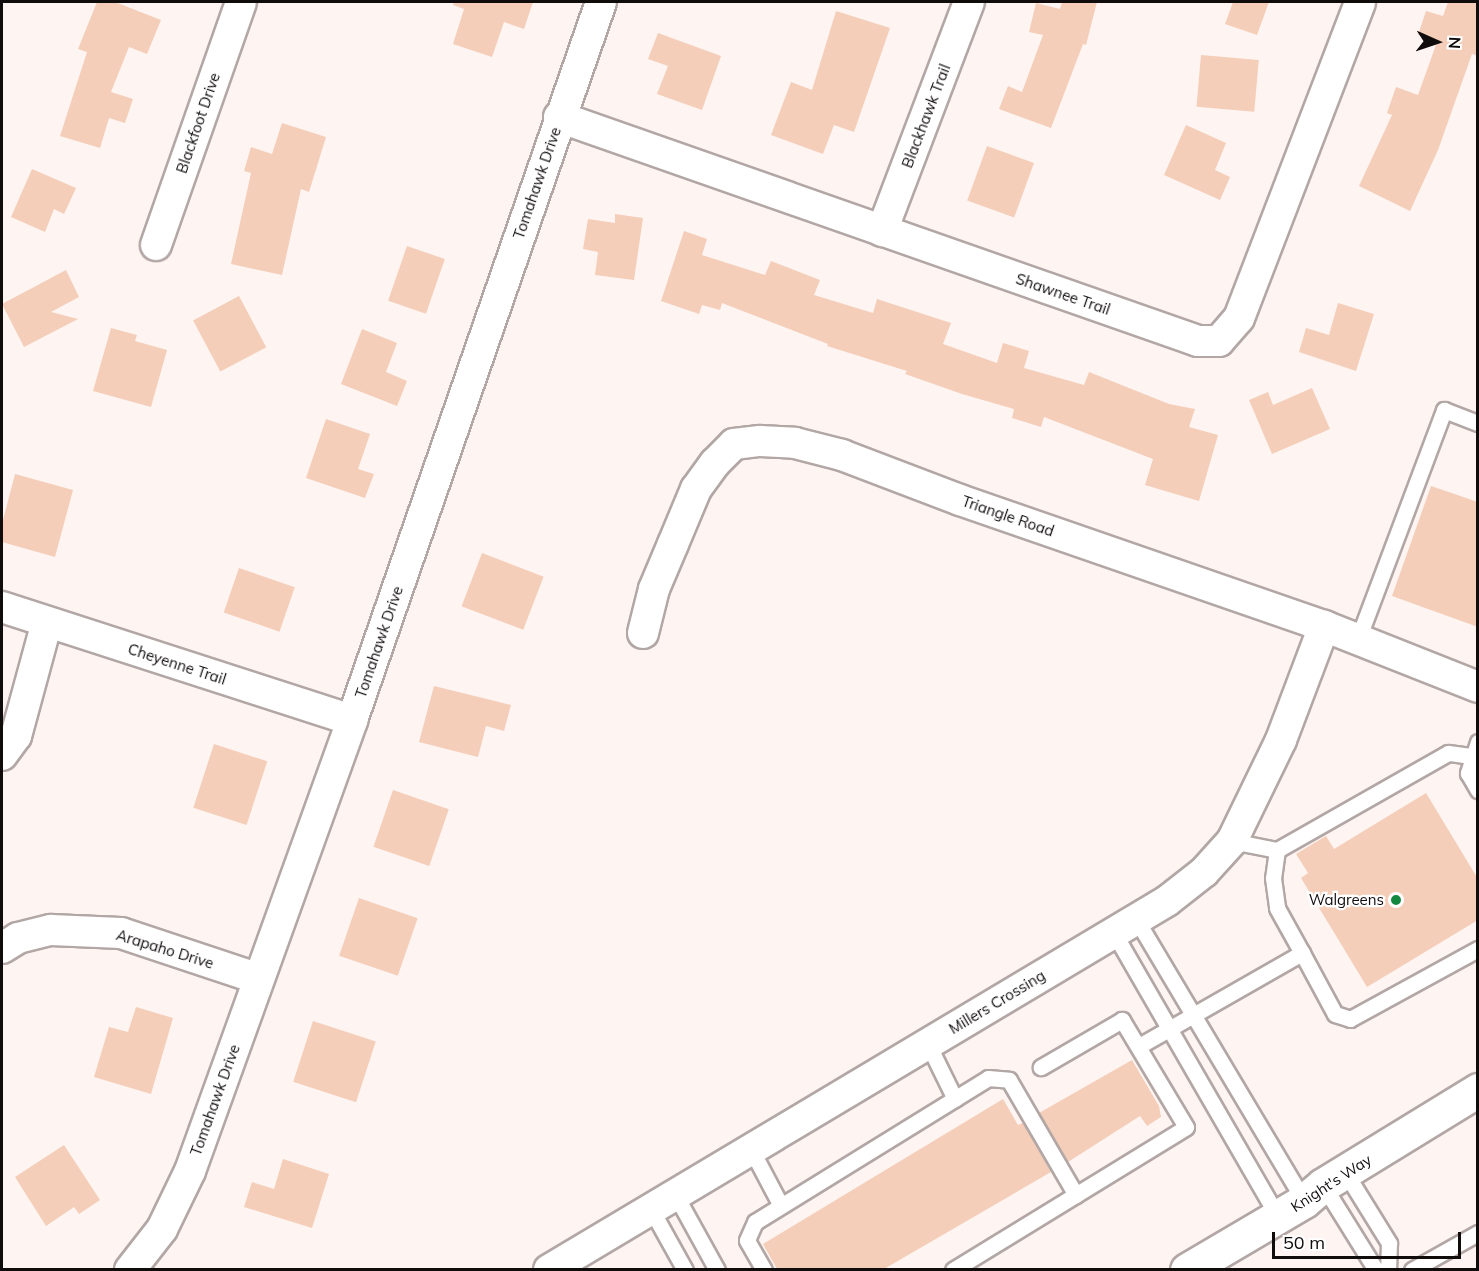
<!DOCTYPE html>
<style>
body{margin:0}
#map{position:relative;width:1479px;height:1271px;overflow:hidden;background:#fef4f2;font-family:Mulish,sans-serif}
div>[style]{position:absolute}
.building>*{inset:0;background:#f4ceb8;transform-origin:0 0}
.roads{filter:drop-shadow(2px 0 #b2a7a5) drop-shadow(-2px 0 #b2a7a5) drop-shadow(0 2px #b2a7a5) drop-shadow(0 -2px #b2a7a5)}
.service>*{height:15px;margin:-7.5px;padding:0 7.5px;transform-origin:7.5px;border-radius:7.5px;background:#fff}
.minor>*{height:30px;margin:-15px;padding:0 15px;transform-origin:15px;border-radius:15px;background:#fff}
.secondary>*{height:33px;margin:-16.5px;padding:0 16.5px;transform-origin:16.5px;border-radius:16.5px;background:#fff}
.dots>*{width:16px;height:16px;translate:-50% -50%;box-sizing:border-box;border:3px solid #fff;border-radius:50%}
span{translate:-50% -50%;white-space:nowrap;text-align:center;line-height:1.15;-webkit-text-stroke:4.5px #fff;paint-order:stroke}
.street-label{font-size:15px;color:#100c0c}
.poi-label{font-size:15px;color:#100c0c}
.right{translate:-100% -50%;text-align:right}
.frame{position:absolute;inset:0;border:3px solid #100c0c;pointer-events:none}
.north{position:absolute;left:1407px;top:12px;width:60px;height:60px;-webkit-text-stroke:4px #fff;paint-order:stroke;rotate:93deg;font-size:16px;font-weight:700;line-height:24px;text-align:center;color:#100c0c}
.north::after{content:'';display:block;margin:auto;width:21px;height:27px;background:#100c0c;clip-path:polygon(50% 0,100% 100%,50% 72%,0 100%)}
.scale{position:absolute;left:1272px;top:1232px;width:189px;height:27px;box-sizing:border-box;border:3px solid #100c0c;border-top:0;padding-left:8px;font-size:18px;line-height:21px;white-space:nowrap;color:#100c0c;-webkit-text-stroke:4px #fff;paint-order:stroke}
</style>
<div id="map">
<div class="building">
<i style="clip-path:polygon(97px 2px,115px 2px,161px 20px,147px 54px,129px 47px,111px 92px,133px 99px,125px 123px,109px 118px,100px 148px,60px 136px,87px 52px,78px 49px)"></i>
<i style="clip-path:polygon(454px 2px,533px 2px,524px 29px,504px 22px,492px 57px,453px 44px,464px 9px,453px 5px)"></i>
<i style="clip-path:polygon(1062px 2px,1097px 2px,1086px 45px,1083px 44px,1051px 128px,999px 109px,1008px 86px,1022px 92px,1043px 35px,1029px 32px,1036px 3px,1060px 9px)"></i>
<i style="clip-path:polygon(1233px 2px,1269px 2px,1257px 35px,1225px 24px)"></i>
<i style="clip-path:polygon(1448px 2px,1478px 2px,1478px 56px,1472px 54px,1438px 150px,1410px 211px,1359px 186px,1392px 115px,1387px 113px,1396px 87px,1418px 95px,1437px 42px,1418px 35px,1426px 11px,1443px 16px)"></i>
<i style="clip-path:polygon(836px 11px,890px 28px,854px 132px,834px 125px,823px 154px,771px 135px,791px 82px,812px 90px)"></i>
<i style="clip-path:polygon(658px 33px,721px 56px,702px 110px,657px 94px,668px 66px,648px 59px)"></i>
<i style="left:1201px;top:55px;width:58px;height:52px;rotate:5deg"></i>
<i style="clip-path:polygon(282px 123px,326px 137px,309px 192px,301px 189px,282px 275px,231px 264px,251px 173px,244px 171px,251px 147px,272px 154px)"></i>
<i style="clip-path:polygon(1186px 125px,1226px 143px,1215px 170px,1230px 177px,1220px 200px,1164px 175px)"></i>
<i style="left:987px;top:146px;width:50px;height:58px;rotate:20deg"></i>
<i style="clip-path:polygon(32px 169px,76px 188px,64px 214px,54px 209px,45px 232px,11px 217px)"></i>
<i style="clip-path:polygon(615px 214px,643px 218px,634px 280px,595px 275px,598px 252px,583px 249px,588px 219px,615px 223px)"></i>
<i style="clip-path:polygon(684px 231px,707px 239px,702px 255px,765px 275px,771px 261px,820px 280px,814px 295px,873px 313px,877px 299px,951px 323px,943px 344px,997px 363px,1003px 343px,1029px 351px,1024px 368px,1084px 385px,1089px 372px,1169px 404px,1195px 409px,1189px 427px,1218px 435px,1199px 501px,1145px 485px,1153px 459px,1044px 417px,1041px 427px,1012px 418px,1014px 409px,962px 394px,905px 374px,907px 371px,827px 346px,828px 344px,722px 303px,720px 310px,702px 305px,699px 314px,661px 301px)"></i>
<i style="left:407px;top:246px;width:40px;height:58px;rotate:19deg"></i>
<i style="clip-path:polygon(66px 270px,79px 297px,51px 312px,78px 319px,24px 347px,2px 304px)"></i>
<i style="left:239px;top:296px;width:58px;height:52px;rotate:62deg"></i>
<i style="clip-path:polygon(1338px 303px,1374px 314px,1356px 371px,1299px 352px,1306px 328px,1329px 335px)"></i>
<i style="clip-path:polygon(111px 328px,137px 335px,135px 341px,167px 350px,151px 407px,93px 391px)"></i>
<i style="clip-path:polygon(362px 329px,397px 343px,386px 372px,407px 381px,397px 406px,341px 384px)"></i>
<i style="clip-path:polygon(1312px 388px,1330px 429px,1272px 454px,1249px 400px,1268px 392px,1273px 405px)"></i>
<i style="clip-path:polygon(326px 419px,370px 434px,358px 469px,374px 474px,365px 498px,306px 478px)"></i>
<i style="clip-path:polygon(15px 474px,73px 490px,55px 557px,2px 542px,2px 524px)"></i>
<i style="clip-path:polygon(1431px 486px,1478px 502px,1478px 627px,1392px 596px)"></i>
<i style="left:482px;top:553px;width:66px;height:57px;rotate:21deg"></i>
<i style="left:239px;top:568px;width:59px;height:47px;rotate:19deg"></i>
<i style="clip-path:polygon(434px 686px,511px 705px,504px 731px,486px 726px,478px 757px,419px 742px)"></i>
<i style="left:214px;top:744px;width:56px;height:67px;rotate:18deg"></i>
<i style="left:393px;top:790px;width:59px;height:60px;rotate:19deg"></i>
<i style="clip-path:polygon(1426px 793px,1478px 879px,1478px 920px,1367px 987px,1301px 878px,1308px 873px,1296px 854px,1326px 836px,1334px 849px)"></i>
<i style="left:359px;top:898px;width:62px;height:61px;rotate:19deg"></i>
<i style="clip-path:polygon(136px 1007px,173px 1018px,151px 1094px,94px 1077px,109px 1027px,128px 1032px)"></i>
<i style="left:313px;top:1021px;width:66px;height:64px;rotate:18deg"></i>
<i style="clip-path:polygon(1132px 1060px,1159px 1106px,1161px 1117px,1147px 1126px,1140px 1116px,1068px 1162px,1039px 1113px)"></i>
<i style="clip-path:polygon(1003px 1099px,1018px 1125px,1023px 1123px,1051px 1172px,884px 1269px,777px 1269px,763px 1244px)"></i>
<i style="clip-path:polygon(64px 1145px,100px 1200px,79px 1214px,74px 1207px,46px 1226px,15px 1177px)"></i>
<i style="clip-path:polygon(283px 1159px,329px 1174px,312px 1228px,244px 1207px,252px 1182px,274px 1189px)"></i>
</div>
<div class="roads">
<div class="service">
<i style="left:1358px;top:639px;width:245px;rotate:-69.4deg"></i>
<i style="left:1444px;top:410px;width:36px;rotate:21deg"></i>
<i style="left:1478px;top:742px;width:33px;rotate:108deg"></i>
<i style="left:1468px;top:773px;width:20px;rotate:60deg"></i>
<i style="left:1478px;top:757px;width:30px;rotate:-172deg"></i>
<i style="left:1448px;top:753px;width:197px;rotate:150.4deg"></i>
<i style="left:1277px;top:850px;width:28px;rotate:98deg"></i>
<i style="left:1273px;top:878px;width:30px;rotate:82deg"></i>
<i style="left:1277px;top:908px;width:51px;rotate:60.9deg"></i>
<i style="left:1302px;top:953px;width:69px;rotate:61.6deg"></i>
<i style="left:1335px;top:1014px;width:16px;rotate:18deg"></i>
<i style="left:1350px;top:1019px;width:146px;rotate:-28.7deg"></i>
<i style="left:1232px;top:841px;width:46px;rotate:11.3deg"></i>
<i style="left:1136px;top:919px;width:328px;rotate:59.2deg"></i>
<i style="left:1114px;top:933px;width:328px;rotate:60deg"></i>
<i style="left:928px;top:1044px;width:61px;rotate:63.9deg"></i>
<i style="left:1139px;top:1046px;width:188px;rotate:-29.7deg"></i>
<i style="left:751px;top:1149px;width:64px;rotate:62.2deg"></i>
<i style="left:1345px;top:1172px;width:84px;rotate:58.2deg"></i>
<i style="left:1389px;top:1243px;width:27px;rotate:92deg"></i>
<i style="left:1323px;top:1185px;width:100px;rotate:58.1deg"></i>
<i style="left:675px;top:1194px;width:87px;rotate:61.1deg"></i>
<i style="left:651px;top:1209px;width:70px;rotate:60.9deg"></i>
<i style="left:764px;top:1270px;width:34px;rotate:-120deg"></i>
<i style="left:747px;top:1240px;width:20px;rotate:-66deg"></i>
<i style="left:755px;top:1222px;width:274px;rotate:-31.7deg"></i>
<i style="left:988px;top:1078px;width:21px;rotate:5deg"></i>
<i style="left:1009px;top:1080px;width:133px;rotate:59.8deg"></i>
<i style="left:953px;top:1270px;width:273px;rotate:-31.5deg"></i>
<i style="left:1186px;top:1127px;width:125px;rotate:-120.9deg"></i>
<i style="left:1122px;top:1020px;width:94px;rotate:149.9deg"></i>
<i style="left:1412px;top:1270px;width:76px;rotate:-29.3deg"></i>
</div>
<div class="minor">
<i style="left:559px;top:117px;width:677px;rotate:19.32deg"></i>
<i style="left:1198px;top:341px;width:21px"></i>
<i style="left:1219px;top:341px;width:30px;rotate:-49deg"></i>
<i style="left:1239px;top:318px;width:338px;rotate:-69deg"></i>
<i style="left:882px;top:231px;width:245px;rotate:-69.2deg"></i>
<i style="left:156px;top:245px;width:257px;rotate:-70.7deg"></i>
<i style="left:2px;top:607px;width:368px;rotate:17.9deg"></i>
<i style="left:643px;top:633px;width:45px;rotate:-76deg"></i>
<i style="left:654px;top:589px;width:49px;rotate:-67.1deg"></i>
<i style="left:673px;top:544px;width:60px;rotate:-67.3deg"></i>
<i style="left:696px;top:489px;width:32px;rotate:-54deg"></i>
<i style="left:715px;top:463px;width:27px;rotate:-45deg"></i>
<i style="left:734px;top:444px;width:26px;rotate:-7deg"></i>
<i style="left:760px;top:441px;width:35px;rotate:3deg"></i>
<i style="left:795px;top:443px;width:49px;rotate:14.3deg"></i>
<i style="left:842px;top:455px;width:126px;rotate:20.9deg"></i>
<i style="left:960px;top:500px;width:385px;rotate:19.1deg"></i>
<i style="left:1324px;top:626px;width:166px;rotate:21.6deg"></i>
<i style="left:2px;top:755px;width:24px;rotate:-54deg"></i>
<i style="left:16px;top:736px;width:118px;rotate:-74.8deg"></i>
<i style="left:2px;top:948px;width:19px;rotate:-32deg"></i>
<i style="left:18px;top:938px;width:34px;rotate:-14deg"></i>
<i style="left:51px;top:930px;width:70px;rotate:2.5deg"></i>
<i style="left:121px;top:933px;width:145px;rotate:18.4deg"></i>
<i style="left:130px;top:1270px;width:52px;rotate:-52deg"></i>
<i style="left:162px;top:1229px;width:64px;rotate:-64.2deg"></i>
<i style="left:190px;top:1171px;width:479px;rotate:-70.2deg"></i>
<i style="left:352px;top:720px;width:760px;rotate:-70.87deg"></i>
<i style="left:549px;top:1270px;width:720px;rotate:-30.84deg"></i>
<i style="left:1167px;top:901px;width:47px;rotate:-38.1deg"></i>
<i style="left:1204px;top:872px;width:42px;rotate:-47.9deg"></i>
<i style="left:1232px;top:841px;width:112px;rotate:-64.1deg"></i>
<i style="left:1281px;top:740px;width:122px;rotate:-69.3deg"></i>
</div>
<div class="secondary">
<i style="left:1187px;top:1270px;width:136px;rotate:-30.5deg"></i>
<i style="left:1304px;top:1201px;width:25px;rotate:-40deg"></i>
<i style="left:1323px;top:1185px;width:182px;rotate:-31.5deg"></i>
</div>
</div>
<div class="dots">
<i style="left:1396px;top:900px;background:#148841"></i>
</div>
<div class="street-label">
<span style="left:926px;top:116px;rotate:-69deg">Blackhawk Trail</span>
<span style="left:198px;top:123px;rotate:-71deg">Blackfoot Drive</span>
<span style="left:537px;top:183px;rotate:-71deg">Tomahawk Drive</span>
<span style="left:1063px;top:294px;rotate:19deg">Shawnee Trail</span>
<span style="left:1008px;top:516px;rotate:19deg">Triangle Road</span>
<span style="left:379px;top:642px;rotate:-71deg">Tomahawk Drive</span>
<span style="left:177px;top:664px;rotate:18deg">Cheyenne Trail</span>
<span style="left:165px;top:949px;rotate:17deg">Arapaho Drive</span>
<span style="left:997px;top:1002px;rotate:-31deg">Millers Crossing</span>
<span style="left:215px;top:1100px;rotate:-70deg">Tomahawk Drive</span>
<span style="left:1331px;top:1183px;rotate:-33deg">Knight's Way</span>
</div>
<div class="poi-label">
<span class="right" style="left:1384px;top:900px">Walgreens</span>
</div>
<div class="frame"></div>
<div class="north">N</div>
<div class="scale">50 m</div>
</div>
